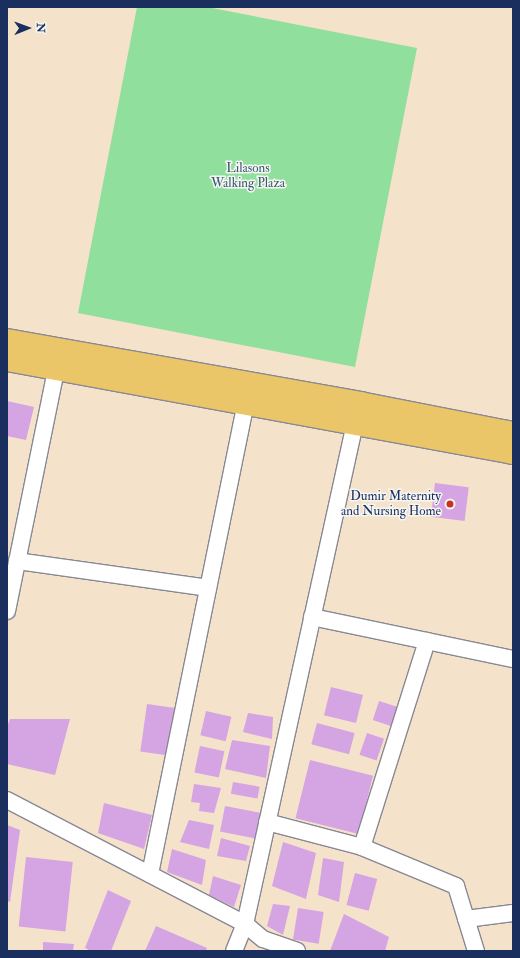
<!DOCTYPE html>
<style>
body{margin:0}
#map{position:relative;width:520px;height:958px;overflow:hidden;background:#f5e2cb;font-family:"IM FELL Double Pica",serif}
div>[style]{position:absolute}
.green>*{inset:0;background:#90df9d}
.building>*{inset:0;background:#d5a4e2;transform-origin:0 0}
.roads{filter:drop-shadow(1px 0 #888894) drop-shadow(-1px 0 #888894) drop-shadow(0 1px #888894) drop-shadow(0 -1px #888894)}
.minor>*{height:16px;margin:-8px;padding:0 8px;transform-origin:8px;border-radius:8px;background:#fff}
.primary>*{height:22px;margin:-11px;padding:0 11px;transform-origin:11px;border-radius:11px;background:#ebc669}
.dots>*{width:11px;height:11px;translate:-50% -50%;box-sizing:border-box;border:2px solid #f6f6f2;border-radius:50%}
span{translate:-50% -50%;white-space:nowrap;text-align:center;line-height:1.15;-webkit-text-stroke:3px #f6f6f2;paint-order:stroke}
.park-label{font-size:13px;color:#385b6e}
.poi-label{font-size:13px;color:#1b2f5e}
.right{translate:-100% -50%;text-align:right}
.frame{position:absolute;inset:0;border:8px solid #1b2f5e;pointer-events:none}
.north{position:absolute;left:8px;top:8px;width:40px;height:40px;-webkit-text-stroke:3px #f6f6f2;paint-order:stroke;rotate:89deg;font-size:11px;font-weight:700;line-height:16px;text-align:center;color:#1b2f5e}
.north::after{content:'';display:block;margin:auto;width:14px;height:18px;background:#1b2f5e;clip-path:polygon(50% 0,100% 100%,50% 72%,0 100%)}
</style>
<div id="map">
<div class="green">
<i style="clip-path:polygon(137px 7px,207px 7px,417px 48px,355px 367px,78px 313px)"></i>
</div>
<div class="building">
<i style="clip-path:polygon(7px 401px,34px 407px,26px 440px,7px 436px)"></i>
<i style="left:435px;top:483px;width:34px;height:34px;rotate:7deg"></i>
<i style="left:331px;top:687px;width:33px;height:29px;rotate:14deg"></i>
<i style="left:379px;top:701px;width:19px;height:20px;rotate:18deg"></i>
<i style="left:147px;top:704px;width:30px;height:48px;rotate:8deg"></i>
<i style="left:206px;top:711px;width:26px;height:25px;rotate:13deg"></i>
<i style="clip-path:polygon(248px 713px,273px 717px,272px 739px,243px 732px)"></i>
<i style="clip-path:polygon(10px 719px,70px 719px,55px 775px,7px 764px,7px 727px)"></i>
<i style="left:317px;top:723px;width:39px;height:22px;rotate:15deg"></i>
<i style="left:367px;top:733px;width:18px;height:23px;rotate:19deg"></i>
<i style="clip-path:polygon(232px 740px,270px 746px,266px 778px,225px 769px)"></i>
<i style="left:200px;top:746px;width:25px;height:27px;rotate:12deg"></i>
<i style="left:310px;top:760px;width:65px;height:60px;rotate:14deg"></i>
<i style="left:233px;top:782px;width:27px;height:12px;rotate:10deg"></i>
<i style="clip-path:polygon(194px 784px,221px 788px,214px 813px,199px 811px,200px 803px,191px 802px)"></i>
<i style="clip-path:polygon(104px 803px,152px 815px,144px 849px,98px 833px)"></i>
<i style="left:225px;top:806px;width:36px;height:26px;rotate:11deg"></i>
<i style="clip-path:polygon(189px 820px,214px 825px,209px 849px,180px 842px)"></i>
<i style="clip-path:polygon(7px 825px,20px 830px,10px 902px,7px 901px)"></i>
<i style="clip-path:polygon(221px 838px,250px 846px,246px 861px,217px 856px)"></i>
<i style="clip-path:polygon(283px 842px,316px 853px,306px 899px,272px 886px)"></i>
<i style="clip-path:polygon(172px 849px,206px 860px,202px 885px,167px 872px)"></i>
<i style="left:26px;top:857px;width:47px;height:70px;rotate:6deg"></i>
<i style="clip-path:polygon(323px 858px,344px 862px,339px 902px,318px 895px)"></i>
<i style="left:355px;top:873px;width:23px;height:33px;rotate:15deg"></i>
<i style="clip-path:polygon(213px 876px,241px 885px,234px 907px,209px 895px)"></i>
<i style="clip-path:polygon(108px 890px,131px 901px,111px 951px,91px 951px,85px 948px)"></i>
<i style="clip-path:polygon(273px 904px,290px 906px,283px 935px,267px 926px)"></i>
<i style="left:298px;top:908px;width:26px;height:32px;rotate:9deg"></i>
<i style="clip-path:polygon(344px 914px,389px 937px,385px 951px,330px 951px)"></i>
<i style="clip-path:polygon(156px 926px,207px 948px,206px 951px,145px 951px)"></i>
<i style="clip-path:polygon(43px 942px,74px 944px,73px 951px,43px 951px)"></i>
</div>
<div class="roads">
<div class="minor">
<i style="left:17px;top:561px;width:193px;rotate:8deg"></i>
<i style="left:7px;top:611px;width:256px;rotate:-78.5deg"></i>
<i style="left:312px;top:617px;width:205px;rotate:11.8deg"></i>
<i style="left:7px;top:800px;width:268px;rotate:27.5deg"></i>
<i style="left:245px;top:924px;width:23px;rotate:40deg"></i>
<i style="left:263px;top:939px;width:36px;rotate:19deg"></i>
<i style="left:267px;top:822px;width:98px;rotate:14.7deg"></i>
<i style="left:362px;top:847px;width:102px;rotate:22.5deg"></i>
<i style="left:456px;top:886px;width:68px;rotate:72.9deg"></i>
<i style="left:362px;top:847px;width:216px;rotate:-72.5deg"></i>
<i style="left:150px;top:874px;width:482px;rotate:-78.5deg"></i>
<i style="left:466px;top:919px;width:47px;rotate:-7.3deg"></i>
<i style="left:234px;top:951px;width:29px;rotate:-68deg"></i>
<i style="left:245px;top:924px;width:522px;rotate:-77.61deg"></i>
</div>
<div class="primary">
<i style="left:7px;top:340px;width:359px;rotate:10.1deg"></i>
<i style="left:360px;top:403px;width:156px;rotate:11.1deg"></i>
<i style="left:7px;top:360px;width:514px;rotate:10.41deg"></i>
</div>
</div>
<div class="dots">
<i style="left:450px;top:504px;background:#c8321e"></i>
</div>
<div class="park-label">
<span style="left:248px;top:176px">Lilasons<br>Walking Plaza</span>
</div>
<div class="poi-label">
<span class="right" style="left:441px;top:504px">Dumir Maternity<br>and Nursing Home</span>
</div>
<div class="frame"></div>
<div class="north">N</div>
</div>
